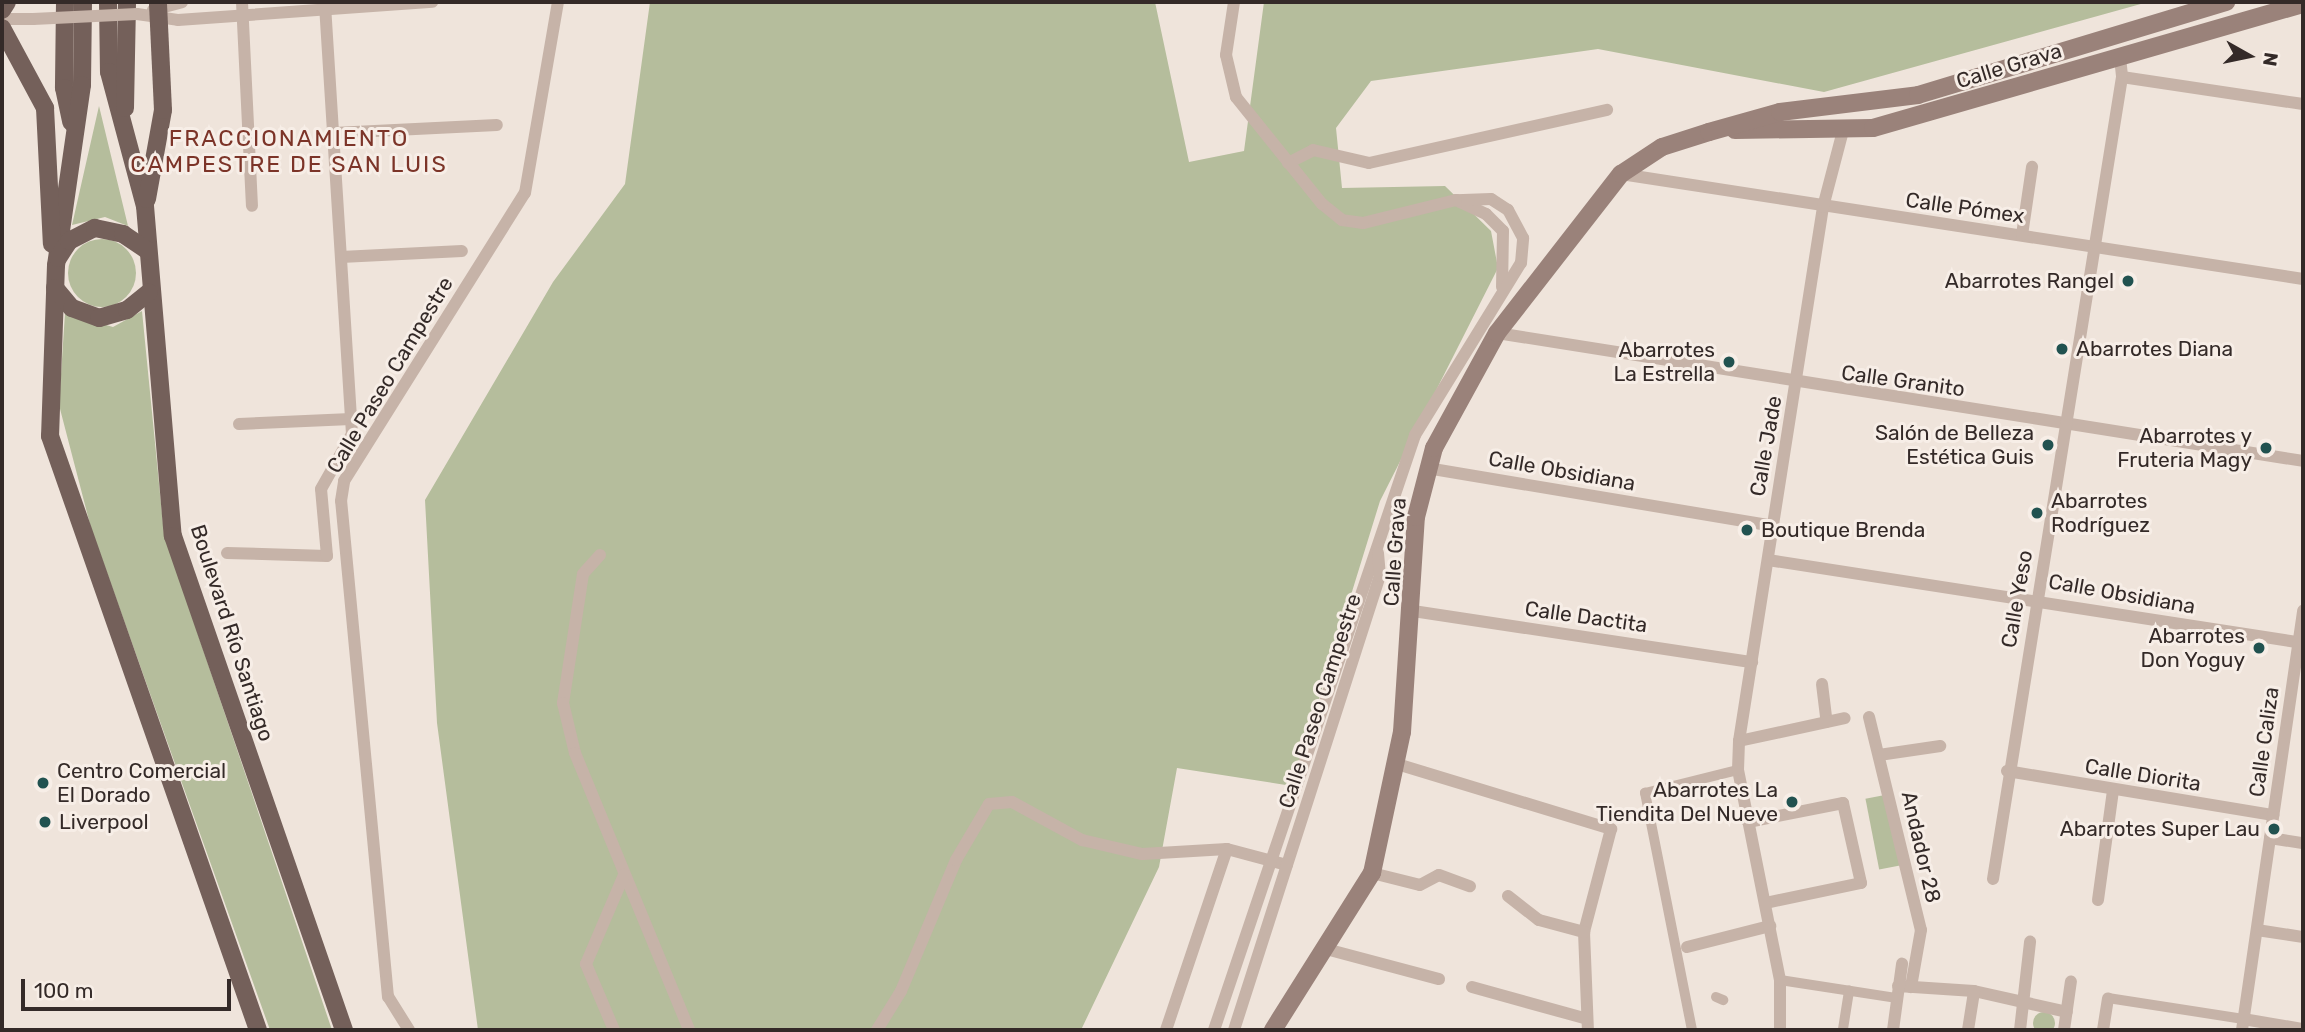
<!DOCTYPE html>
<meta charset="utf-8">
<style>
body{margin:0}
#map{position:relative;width:2305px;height:1032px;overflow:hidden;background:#efe4db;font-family:Rubik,sans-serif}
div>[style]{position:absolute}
.green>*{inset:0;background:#b5bd9c;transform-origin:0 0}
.round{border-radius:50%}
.pedestrian>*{height:10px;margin:-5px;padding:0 5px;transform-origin:5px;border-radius:5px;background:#c6b3a8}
.minor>*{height:12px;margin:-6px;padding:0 6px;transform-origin:6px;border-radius:6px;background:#c6b3a8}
.secondary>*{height:18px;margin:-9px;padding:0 9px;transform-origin:9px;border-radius:9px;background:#9a827a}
.primary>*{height:18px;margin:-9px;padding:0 9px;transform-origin:9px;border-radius:9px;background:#74605a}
.minor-bridge>*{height:12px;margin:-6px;padding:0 6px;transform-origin:6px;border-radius:6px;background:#c6b3a8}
.dots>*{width:19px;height:19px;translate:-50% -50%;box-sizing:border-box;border:4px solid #f7eee7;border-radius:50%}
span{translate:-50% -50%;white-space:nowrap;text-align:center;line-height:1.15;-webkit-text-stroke:6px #f7eee7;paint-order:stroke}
.street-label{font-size:21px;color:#342a28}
.poi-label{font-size:21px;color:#342a28}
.right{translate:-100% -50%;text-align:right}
.left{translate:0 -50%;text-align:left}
.neighbourhood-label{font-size:23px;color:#7c3428;letter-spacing:2px}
.frame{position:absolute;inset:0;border:4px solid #342a28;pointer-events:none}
.north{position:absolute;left:2214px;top:21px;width:70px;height:70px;-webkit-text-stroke:5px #f7eee7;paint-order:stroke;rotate:99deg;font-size:19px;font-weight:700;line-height:28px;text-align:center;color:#342a28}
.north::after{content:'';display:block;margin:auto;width:24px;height:32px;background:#342a28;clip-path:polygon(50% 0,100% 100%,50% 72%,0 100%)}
.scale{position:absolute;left:21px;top:979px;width:210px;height:32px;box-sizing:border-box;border:4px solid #342a28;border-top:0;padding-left:9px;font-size:21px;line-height:24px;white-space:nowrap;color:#342a28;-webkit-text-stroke:5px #f7eee7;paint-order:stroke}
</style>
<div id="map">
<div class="green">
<i style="clip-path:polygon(650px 2px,1155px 2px,1189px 162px,1244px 151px,1264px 2px,2148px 2px,1824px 92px,1598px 49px,1371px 81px,1336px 128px,1342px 188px,1445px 186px,1491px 231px,1498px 268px,1380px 501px,1292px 786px,1177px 768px,1159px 867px,1081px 1030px,478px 1030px,437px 723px,425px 500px,553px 282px,625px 184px)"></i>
<i style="clip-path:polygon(99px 106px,128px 226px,105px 217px,72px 225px)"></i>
<i class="round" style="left:68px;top:239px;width:68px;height:68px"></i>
<i style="clip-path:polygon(142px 311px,164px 534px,332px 1030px,270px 1030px,91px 528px,59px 405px,65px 313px,113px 327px)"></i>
<i style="left:1890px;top:794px;width:72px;height:25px;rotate:79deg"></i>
<i class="round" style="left:2033px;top:1012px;width:22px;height:22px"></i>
</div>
<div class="pedestrian">
<i style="left:1780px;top:980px;width:117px;rotate:8.8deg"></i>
<i style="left:1716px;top:997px;width:8px;rotate:23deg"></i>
<i style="left:2108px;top:998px;width:137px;rotate:8.8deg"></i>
<i style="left:1843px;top:1029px;width:39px;rotate:-81deg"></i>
<i style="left:1692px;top:1030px;width:242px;rotate:-101.2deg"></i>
<i style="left:1645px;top:793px;width:96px;rotate:-13.9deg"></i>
</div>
<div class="minor">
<i style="left:242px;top:2px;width:204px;rotate:87.2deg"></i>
<i style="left:153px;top:10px;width:30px;rotate:-15deg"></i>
<i style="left:137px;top:14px;width:41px;rotate:8.3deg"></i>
<i style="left:178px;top:20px;width:255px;rotate:-4.1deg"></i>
<i style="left:2px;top:19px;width:31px"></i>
<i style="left:2120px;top:57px;width:20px;rotate:84deg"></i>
<i style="left:2122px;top:77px;width:183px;rotate:8.5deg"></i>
<i style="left:334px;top:133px;width:163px;rotate:-2.8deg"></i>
<i style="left:1288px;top:163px;width:28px;rotate:-27deg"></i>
<i style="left:1313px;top:150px;width:57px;rotate:13.1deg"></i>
<i style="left:1369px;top:163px;width:244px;rotate:-12.6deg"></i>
<i style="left:1621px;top:174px;width:690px;rotate:8.75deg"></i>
<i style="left:1456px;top:200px;width:33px;rotate:25deg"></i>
<i style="left:1486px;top:214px;width:24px;rotate:45deg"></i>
<i style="left:1503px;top:231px;width:56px;rotate:91deg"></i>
<i style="left:2022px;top:235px;width:69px;rotate:-81.6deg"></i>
<i style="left:341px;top:257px;width:121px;rotate:-2.8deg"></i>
<i style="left:1497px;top:333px;width:816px;rotate:9.02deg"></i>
<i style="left:239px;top:424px;width:112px;rotate:-2.6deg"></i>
<i style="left:1427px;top:468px;width:350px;rotate:9.5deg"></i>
<i style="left:227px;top:553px;width:100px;rotate:1.7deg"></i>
<i style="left:327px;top:556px;width:67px;rotate:-95.1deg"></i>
<i style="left:321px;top:489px;width:63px;rotate:-60.6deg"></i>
<i style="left:352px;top:434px;width:433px;rotate:-93.6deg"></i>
<i style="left:600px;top:555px;width:25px;rotate:132deg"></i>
<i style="left:583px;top:574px;width:131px;rotate:98.8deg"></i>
<i style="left:563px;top:703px;width:51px;rotate:76.5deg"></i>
<i style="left:575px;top:753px;width:300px;rotate:67.6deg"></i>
<i style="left:1768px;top:560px;width:541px;rotate:8.82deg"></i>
<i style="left:1413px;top:611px;width:343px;rotate:8.6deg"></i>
<i style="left:1822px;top:684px;width:38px;rotate:83deg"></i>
<i style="left:1869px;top:717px;width:219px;rotate:76.3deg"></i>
<i style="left:1921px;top:930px;width:58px;rotate:100deg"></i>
<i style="left:1739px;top:741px;width:108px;rotate:-12.2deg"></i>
<i style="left:1879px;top:755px;width:62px;rotate:-8.4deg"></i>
<i style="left:1397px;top:764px;width:224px;rotate:16.9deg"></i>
<i style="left:1611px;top:829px;width:106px;rotate:104.7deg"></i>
<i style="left:1584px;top:932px;width:98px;rotate:87.7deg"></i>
<i style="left:2007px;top:771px;width:270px;rotate:9.4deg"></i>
<i style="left:1748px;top:822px;width:97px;rotate:-11.3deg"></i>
<i style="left:1843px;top:803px;width:82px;rotate:77.3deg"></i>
<i style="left:1861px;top:883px;width:98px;rotate:168.2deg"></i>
<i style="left:2270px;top:838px;width:33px;rotate:9deg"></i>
<i style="left:1372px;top:873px;width:49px;rotate:14deg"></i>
<i style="left:1420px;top:885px;width:21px;rotate:-28deg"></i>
<i style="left:1439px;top:875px;width:33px;rotate:20deg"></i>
<i style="left:1993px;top:879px;width:812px;rotate:-80.86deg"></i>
<i style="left:1508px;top:896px;width:39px;rotate:38deg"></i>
<i style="left:1539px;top:920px;width:47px;rotate:14.9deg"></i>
<i style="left:2098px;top:900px;width:111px;rotate:-82.2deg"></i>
<i style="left:2257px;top:930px;width:47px;rotate:8.7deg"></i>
<i style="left:1687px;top:947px;width:86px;rotate:-14.2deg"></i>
<i style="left:1326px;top:949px;width:117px;rotate:14.9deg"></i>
<i style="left:1898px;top:986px;width:76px;rotate:3.8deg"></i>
<i style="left:1974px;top:991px;width:95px;rotate:12.7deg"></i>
<i style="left:1472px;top:987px;width:119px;rotate:15.5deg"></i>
<i style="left:2243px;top:1019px;width:61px;rotate:9.5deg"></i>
<i style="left:409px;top:1030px;width:39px;rotate:-122deg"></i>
<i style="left:388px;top:997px;width:498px;rotate:-95.4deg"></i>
<i style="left:341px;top:501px;width:20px;rotate:-81deg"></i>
<i style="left:344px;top:481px;width:340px;rotate:-57.9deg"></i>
<i style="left:525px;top:193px;width:194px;rotate:-80.2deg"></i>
<i style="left:614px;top:1030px;width:72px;rotate:-113deg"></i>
<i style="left:586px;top:964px;width:97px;rotate:-66.9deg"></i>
<i style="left:877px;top:1030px;width:46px;rotate:-58.4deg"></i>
<i style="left:901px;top:991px;width:142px;rotate:-67.2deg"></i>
<i style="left:956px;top:860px;width:65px;rotate:-59.5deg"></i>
<i style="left:989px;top:804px;width:23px;rotate:-5deg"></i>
<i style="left:1012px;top:802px;width:80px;rotate:28.5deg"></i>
<i style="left:1082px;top:840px;width:62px;rotate:13.1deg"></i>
<i style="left:1142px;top:854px;width:85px;rotate:-3.4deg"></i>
<i style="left:1227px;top:849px;width:62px;rotate:14.9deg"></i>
<i style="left:1166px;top:1030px;width:191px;rotate:-71.4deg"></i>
<i style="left:1214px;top:1030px;width:628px;rotate:-71.33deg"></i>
<i style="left:1415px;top:435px;width:202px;rotate:-58.4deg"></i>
<i style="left:1521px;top:263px;width:25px;rotate:-85deg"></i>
<i style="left:1523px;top:238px;width:32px;rotate:-118deg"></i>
<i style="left:1508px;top:210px;width:20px;rotate:-147deg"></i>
<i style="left:1491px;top:199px;width:35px;rotate:178deg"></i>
<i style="left:1456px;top:200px;width:96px;rotate:166.1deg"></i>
<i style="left:1363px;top:223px;width:21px;rotate:-172deg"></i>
<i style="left:1342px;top:220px;width:26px;rotate:-141deg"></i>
<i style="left:1322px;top:204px;width:137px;rotate:-128.8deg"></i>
<i style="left:1236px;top:97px;width:43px;rotate:-103.4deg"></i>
<i style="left:1226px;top:55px;width:54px;rotate:-81.4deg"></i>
<i style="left:1234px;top:1030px;width:477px;rotate:-72.2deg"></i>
<i style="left:1380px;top:576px;width:23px;rotate:-95deg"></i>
<i style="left:1780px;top:1030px;width:50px;rotate:-90deg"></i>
<i style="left:1780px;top:980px;width:214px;rotate:-101.3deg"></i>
<i style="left:1738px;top:770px;width:29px;rotate:-88deg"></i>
<i style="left:1739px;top:741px;width:541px;rotate:-81.06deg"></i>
<i style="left:1823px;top:207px;width:79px;rotate:-75.3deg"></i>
<i style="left:1893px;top:1030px;width:67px;rotate:-82.2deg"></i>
<i style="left:1968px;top:1030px;width:39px;rotate:-81deg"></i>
<i style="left:2020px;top:1030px;width:89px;rotate:-83.5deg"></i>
<i style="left:2064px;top:1030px;width:49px;rotate:-81.9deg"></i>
<i style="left:2103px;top:1030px;width:32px;rotate:-81deg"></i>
<i style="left:2242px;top:1030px;width:424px;rotate:-81.7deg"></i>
</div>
<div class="secondary">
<i style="left:1735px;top:130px;width:138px;rotate:-0.8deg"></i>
<i style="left:1873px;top:128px;width:448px;rotate:-16.1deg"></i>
<i style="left:1273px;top:1030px;width:186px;rotate:-57.8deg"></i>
<i style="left:1372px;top:873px;width:144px;rotate:-78deg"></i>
<i style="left:1402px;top:732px;width:215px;rotate:-86.3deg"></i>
<i style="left:1416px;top:517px;width:71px;rotate:-75.4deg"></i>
<i style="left:1434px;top:448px;width:131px;rotate:-61.3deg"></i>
<i style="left:1497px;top:333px;width:202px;rotate:-52.1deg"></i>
<i style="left:1621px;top:174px;width:49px;rotate:-33.4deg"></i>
<i style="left:1662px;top:147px;width:49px;rotate:-17.7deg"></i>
<i style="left:1709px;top:132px;width:74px;rotate:-15.7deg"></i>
<i style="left:1780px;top:112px;width:139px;rotate:-7deg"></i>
<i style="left:1918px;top:95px;width:322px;rotate:-16.8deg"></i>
</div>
<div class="primary">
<i style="left:65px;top:2px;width:86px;rotate:90.7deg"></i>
<i style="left:64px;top:88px;width:35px;rotate:78deg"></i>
<i style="left:83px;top:2px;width:83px;rotate:90.7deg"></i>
<i style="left:82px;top:85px;width:182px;rotate:98.2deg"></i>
<i style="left:56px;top:265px;width:171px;rotate:92deg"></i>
<i style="left:50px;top:436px;width:629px;rotate:70.7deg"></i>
<i style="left:108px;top:2px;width:70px;rotate:89.2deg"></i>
<i style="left:109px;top:72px;width:139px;rotate:75deg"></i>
<i style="left:145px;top:206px;width:331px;rotate:85.2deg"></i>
<i style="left:173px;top:536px;width:523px;rotate:70.91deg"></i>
<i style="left:2px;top:10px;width:9px;rotate:-58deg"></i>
<i style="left:2px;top:28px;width:91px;rotate:61.7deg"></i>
<i style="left:45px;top:108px;width:136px;rotate:87.1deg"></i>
<i style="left:125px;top:108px;width:106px;rotate:-88.9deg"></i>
<i style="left:147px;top:199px;width:90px;rotate:-79.8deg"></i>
<i style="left:163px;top:110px;width:108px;rotate:-92.7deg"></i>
<i style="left:58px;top:258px;width:20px;rotate:-57deg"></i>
<i style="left:69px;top:241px;width:29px;rotate:-27deg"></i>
<i style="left:95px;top:228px;width:29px;rotate:12deg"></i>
<i style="left:123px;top:234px;width:29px;rotate:34deg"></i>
<i style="left:55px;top:288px;width:26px;rotate:50deg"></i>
<i style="left:72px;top:308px;width:29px;rotate:20deg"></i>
<i style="left:99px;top:318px;width:29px;rotate:-16deg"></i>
<i style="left:127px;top:310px;width:28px;rotate:-39deg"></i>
</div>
<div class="minor-bridge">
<i style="left:33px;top:19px;width:104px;rotate:-2.8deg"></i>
</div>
<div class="dots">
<i style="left:2128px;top:281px;background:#215250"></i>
<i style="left:2062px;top:349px;background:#215250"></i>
<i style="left:1729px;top:362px;background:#215250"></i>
<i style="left:2048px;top:445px;background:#215250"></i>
<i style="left:2266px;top:448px;background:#215250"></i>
<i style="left:2037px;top:513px;background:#215250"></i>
<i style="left:1747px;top:530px;background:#215250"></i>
<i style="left:2259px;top:648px;background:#215250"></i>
<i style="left:43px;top:783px;background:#215250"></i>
<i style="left:1792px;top:802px;background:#215250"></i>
<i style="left:45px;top:822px;background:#215250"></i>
<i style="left:2274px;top:829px;background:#215250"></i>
</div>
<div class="street-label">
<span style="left:2009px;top:66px;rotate:-17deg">Calle Grava</span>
<span style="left:1965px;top:208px;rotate:8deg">Calle Pómex</span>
<span style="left:390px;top:375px;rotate:-59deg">Calle Paseo Campestre</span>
<span style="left:1903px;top:381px;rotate:8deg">Calle Granito</span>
<span style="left:1766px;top:446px;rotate:-80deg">Calle Jade</span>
<span style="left:1562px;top:471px;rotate:10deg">Calle Obsidiana</span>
<span style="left:1395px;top:552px;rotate:-86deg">Calle Grava</span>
<span style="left:2122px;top:594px;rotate:10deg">Calle Obsidiana</span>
<span style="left:2017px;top:599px;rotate:-80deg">Calle Yeso</span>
<span style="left:1586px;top:617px;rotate:8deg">Calle Dactita</span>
<span style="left:232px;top:633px;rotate:72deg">Boulevard Río Santiago</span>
<span style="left:1320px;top:701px;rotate:-72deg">Calle Paseo Campestre</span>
<span style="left:2264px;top:742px;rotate:-82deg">Calle Caliza</span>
<span style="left:2143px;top:775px;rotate:9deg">Calle Diorita</span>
<span style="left:1921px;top:847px;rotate:77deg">Andador 28</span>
</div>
<div class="poi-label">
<span class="right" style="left:2114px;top:281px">Abarrotes Rangel</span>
<span class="left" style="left:2076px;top:349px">Abarrotes Diana</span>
<span class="right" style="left:1715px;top:362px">Abarrotes<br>La Estrella</span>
<span class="right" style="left:2034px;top:445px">Salón de Belleza<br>Estética Guis</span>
<span class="right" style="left:2252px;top:448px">Abarrotes y<br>Fruteria Magy</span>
<span class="left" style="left:2051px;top:513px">Abarrotes<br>Rodríguez</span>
<span class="left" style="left:1761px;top:530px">Boutique Brenda</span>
<span class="right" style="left:2245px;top:648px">Abarrotes<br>Don Yoguy</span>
<span class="left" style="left:57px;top:783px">Centro Comercial<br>El Dorado</span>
<span class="right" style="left:1778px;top:802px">Abarrotes La<br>Tiendita Del Nueve</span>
<span class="left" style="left:59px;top:822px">Liverpool</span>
<span class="right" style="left:2260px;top:829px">Abarrotes Super Lau</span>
</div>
<div class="neighbourhood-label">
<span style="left:289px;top:151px">FRACCIONAMIENTO<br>CAMPESTRE DE SAN LUIS</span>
</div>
<div class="frame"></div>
<div class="north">N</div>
<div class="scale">100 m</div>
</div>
